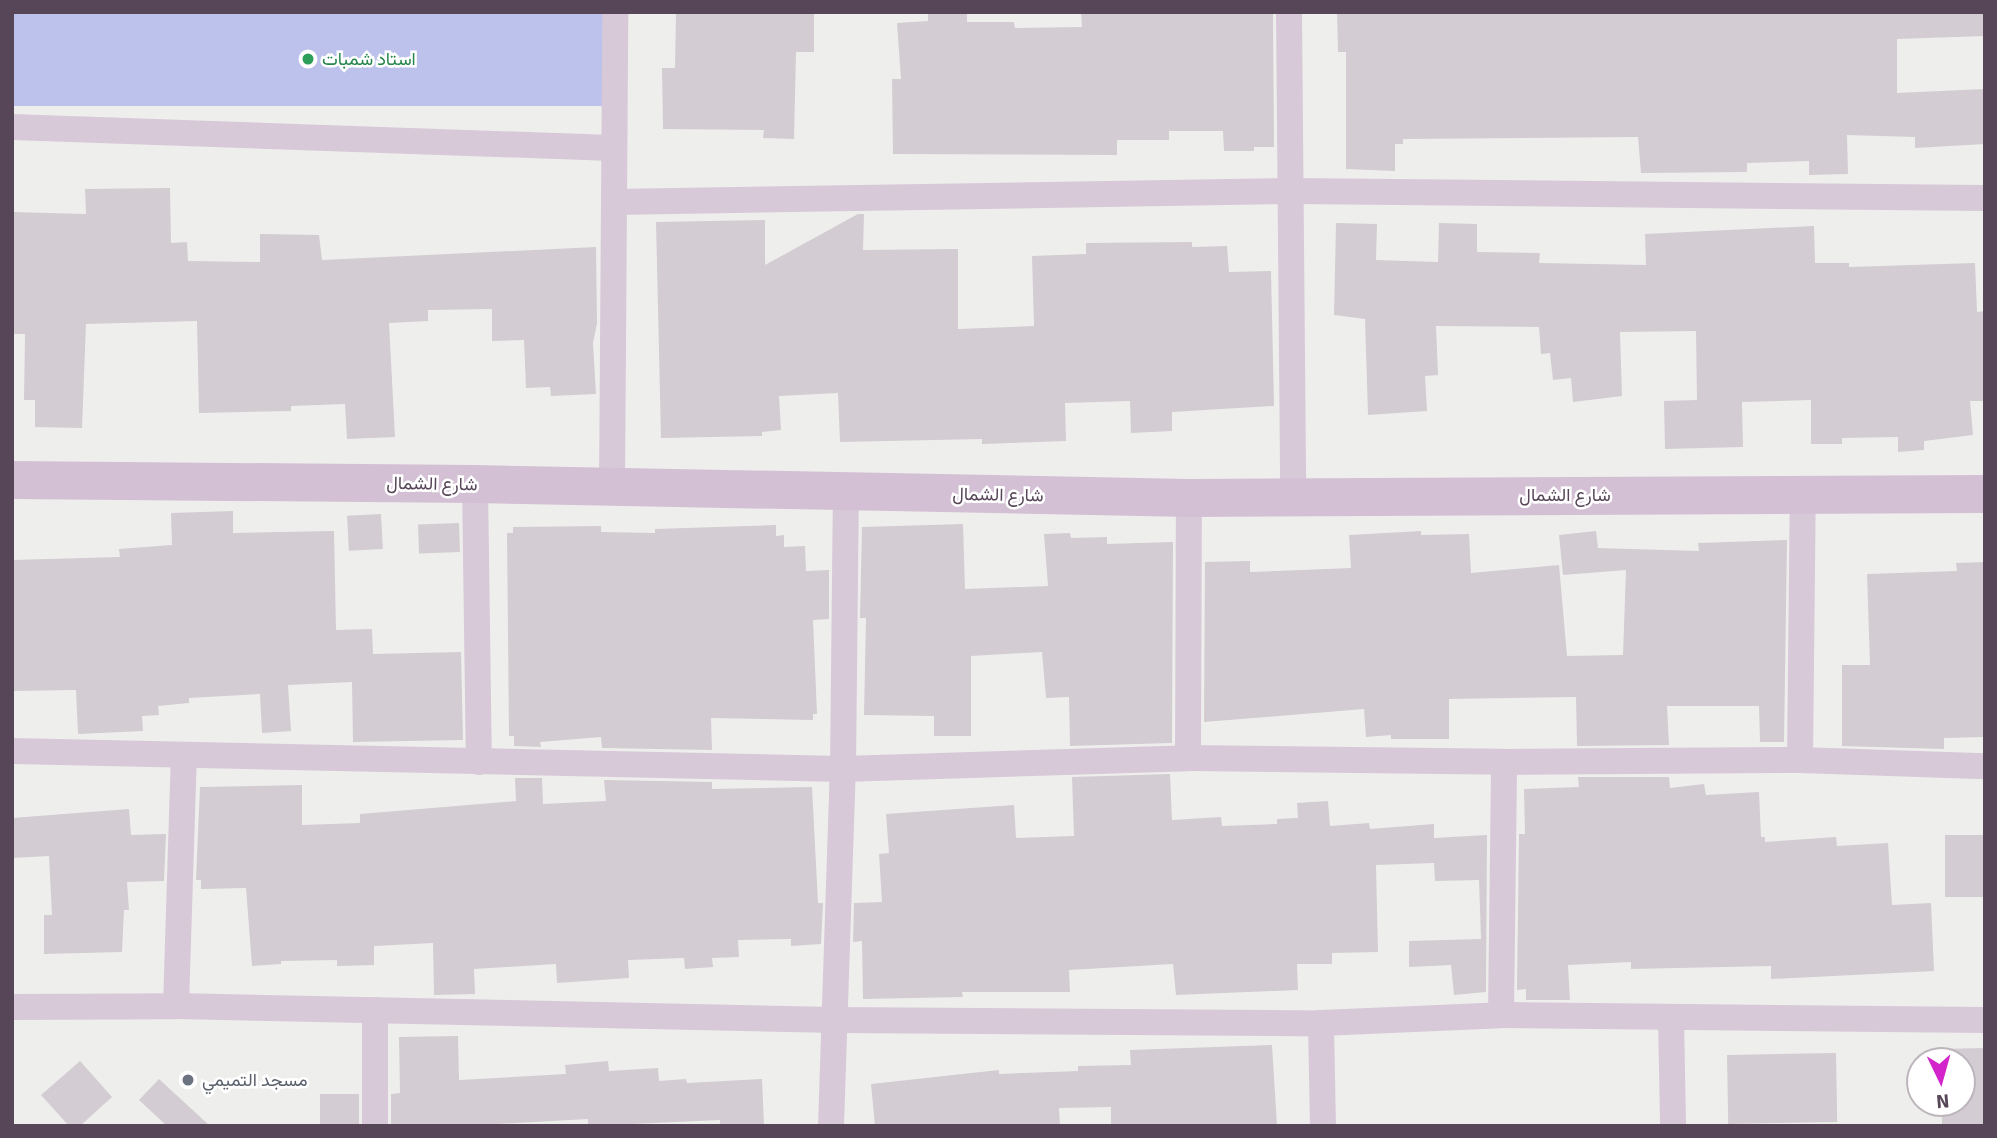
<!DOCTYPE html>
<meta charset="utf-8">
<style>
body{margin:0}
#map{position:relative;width:1997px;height:1138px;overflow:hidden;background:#eeefec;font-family:Signika,Vazirmatn,sans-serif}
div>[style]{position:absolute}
.green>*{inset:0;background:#bcc2eb;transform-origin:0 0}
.building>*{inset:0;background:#d3ccd2;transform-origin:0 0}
.street>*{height:26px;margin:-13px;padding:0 13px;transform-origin:13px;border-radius:13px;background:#d8c9d9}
.secondary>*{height:38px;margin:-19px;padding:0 19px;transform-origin:19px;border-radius:19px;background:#d4c0d4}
.dots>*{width:19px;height:19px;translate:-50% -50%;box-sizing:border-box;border:4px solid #fff;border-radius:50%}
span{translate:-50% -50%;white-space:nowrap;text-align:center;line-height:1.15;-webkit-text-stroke:5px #fff;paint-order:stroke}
.leisure-label{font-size:18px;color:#27864d}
.left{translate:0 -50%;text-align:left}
.street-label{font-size:18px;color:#574658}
.worship-label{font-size:18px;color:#5b616d}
.frame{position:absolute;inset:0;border:14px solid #574658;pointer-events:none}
.north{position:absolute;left:1906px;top:1047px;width:70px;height:70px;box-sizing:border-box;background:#fff;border:2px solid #bcb5bc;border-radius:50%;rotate:175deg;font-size:19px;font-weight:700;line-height:28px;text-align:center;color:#574658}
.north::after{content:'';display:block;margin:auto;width:24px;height:32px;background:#d224ca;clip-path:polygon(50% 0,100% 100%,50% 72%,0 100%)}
</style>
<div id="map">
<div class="green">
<i style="left:12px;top:12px;width:592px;height:94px"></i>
</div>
<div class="building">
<i style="clip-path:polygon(676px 12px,814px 12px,814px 52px,796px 52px,794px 139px,763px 138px,764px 130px,663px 129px,662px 68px,675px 68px)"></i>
<i style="clip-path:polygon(928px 12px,967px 12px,967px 22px,1014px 22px,1015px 28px,1082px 27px,1081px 12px,1273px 12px,1274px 147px,1254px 147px,1254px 151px,1224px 151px,1223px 131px,1169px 131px,1169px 140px,1117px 140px,1117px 155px,893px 154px,892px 79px,901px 79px,897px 23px,928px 21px)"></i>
<i style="clip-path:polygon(1337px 12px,1985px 12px,1985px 36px,1897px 39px,1897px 93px,1985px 89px,1985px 144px,1915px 148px,1915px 137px,1847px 135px,1848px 174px,1809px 175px,1809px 161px,1747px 163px,1747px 172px,1641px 173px,1638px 137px,1403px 139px,1403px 144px,1395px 144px,1395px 171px,1346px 169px,1346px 52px,1338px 52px)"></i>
<i style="clip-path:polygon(170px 188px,171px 243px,187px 242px,188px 261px,260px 262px,260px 234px,319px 235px,322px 260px,596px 247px,597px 323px,593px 343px,596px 394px,551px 396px,550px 387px,526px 388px,524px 340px,492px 341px,492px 309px,428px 310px,428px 321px,389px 323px,395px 437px,347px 439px,345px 404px,291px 406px,291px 411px,199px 413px,197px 321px,86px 324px,82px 428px,35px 427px,35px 400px,24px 400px,25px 334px,12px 334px,12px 212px,86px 214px,85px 189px)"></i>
<i style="clip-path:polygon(858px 214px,864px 214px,863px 250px,958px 249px,958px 329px,1034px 326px,1032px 256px,1086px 254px,1086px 243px,1192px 242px,1192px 247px,1227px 246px,1229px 272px,1271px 271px,1274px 406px,1172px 412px,1172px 431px,1131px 433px,1130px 401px,1065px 403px,1066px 441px,982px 444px,982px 439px,840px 442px,838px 393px,779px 396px,781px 430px,762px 432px,762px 436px,661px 438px,656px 222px,765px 220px,765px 265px)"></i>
<i style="clip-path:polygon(1336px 223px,1377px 224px,1376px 260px,1438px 262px,1439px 223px,1477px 224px,1477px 252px,1540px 253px,1539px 263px,1646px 265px,1645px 234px,1814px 226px,1815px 263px,1849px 263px,1849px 267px,1975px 263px,1977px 312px,1985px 311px,1985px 401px,1970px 401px,1973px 435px,1924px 441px,1924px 450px,1898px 452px,1898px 437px,1842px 438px,1842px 444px,1811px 444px,1811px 400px,1742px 402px,1743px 447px,1665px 449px,1664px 401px,1697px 400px,1696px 331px,1620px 332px,1622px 396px,1573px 402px,1571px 378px,1553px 380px,1550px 353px,1541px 354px,1539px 327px,1436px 326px,1438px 375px,1425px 376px,1427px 411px,1368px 415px,1365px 319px,1334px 315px)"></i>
<i style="clip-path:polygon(233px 511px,233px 533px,334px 531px,336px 630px,372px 629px,373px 654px,461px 652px,463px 740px,353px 742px,352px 682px,288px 685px,291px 731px,262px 733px,260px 694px,189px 698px,189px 703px,158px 706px,159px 715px,142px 716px,143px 731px,78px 734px,76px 690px,12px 691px,12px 560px,120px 557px,119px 549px,172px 545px,171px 513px)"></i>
<i style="left:381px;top:514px;width:35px;height:34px;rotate:87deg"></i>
<i style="left:459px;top:523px;width:29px;height:41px;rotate:88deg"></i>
<i style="clip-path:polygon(963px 524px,965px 589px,1048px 586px,1044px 534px,1070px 533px,1071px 538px,1107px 537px,1107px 544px,1173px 542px,1172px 743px,1070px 746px,1069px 697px,1046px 698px,1042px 652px,971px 656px,971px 736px,934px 736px,934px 716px,864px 715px,866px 618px,860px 618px,862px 527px)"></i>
<i style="clip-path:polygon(776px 525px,776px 536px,784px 535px,784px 547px,805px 546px,806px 571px,829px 570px,829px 619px,813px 620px,817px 714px,813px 714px,813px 720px,711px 718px,712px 750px,602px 748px,601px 737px,540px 742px,541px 747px,514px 746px,514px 736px,509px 736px,507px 533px,513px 533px,513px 527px,601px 526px,601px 532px,655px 533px,655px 529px)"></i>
<i style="clip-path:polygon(1421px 531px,1421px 535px,1469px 534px,1471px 573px,1559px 565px,1567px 656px,1623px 655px,1626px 570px,1563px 575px,1559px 535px,1596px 531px,1598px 548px,1699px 551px,1698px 543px,1787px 540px,1784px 742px,1760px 742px,1759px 706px,1667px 706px,1669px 745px,1577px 746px,1576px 697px,1449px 699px,1449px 739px,1391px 739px,1391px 735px,1366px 737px,1364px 709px,1204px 722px,1205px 562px,1250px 561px,1250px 572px,1351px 568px,1349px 535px)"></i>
<i style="clip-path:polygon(1985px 562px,1985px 737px,1944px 738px,1944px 749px,1842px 746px,1842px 665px,1870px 665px,1867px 574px,1957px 571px,1956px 563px)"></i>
<i style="clip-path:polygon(1170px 774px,1172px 820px,1221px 817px,1222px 826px,1277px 824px,1277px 819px,1298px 818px,1297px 803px,1328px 801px,1330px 826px,1369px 823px,1370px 829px,1434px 824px,1434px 838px,1487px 835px,1486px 992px,1454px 995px,1451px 965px,1409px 967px,1409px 941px,1481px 939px,1479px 880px,1435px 881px,1434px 863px,1376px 865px,1378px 952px,1332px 953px,1332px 964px,1297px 964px,1298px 990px,1176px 995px,1173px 964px,1069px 970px,1070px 992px,962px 992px,963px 997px,863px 999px,862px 941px,853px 942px,854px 903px,882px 902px,879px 854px,889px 853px,886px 814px,1014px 805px,1016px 838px,1074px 836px,1072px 777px)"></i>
<i style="clip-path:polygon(1578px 777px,1669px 777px,1670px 788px,1704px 784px,1706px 795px,1759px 792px,1761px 837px,1765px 837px,1765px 842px,1836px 837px,1837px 846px,1888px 843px,1892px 905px,1931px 903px,1934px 971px,1771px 979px,1771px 966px,1631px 969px,1631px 962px,1568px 965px,1570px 1000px,1526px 1000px,1526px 989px,1517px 990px,1519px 834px,1525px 834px,1524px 789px,1579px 787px)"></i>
<i style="clip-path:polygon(515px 778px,542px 778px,543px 804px,606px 801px,604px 780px,712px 782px,712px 789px,812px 787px,818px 903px,823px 903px,821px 944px,791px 946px,791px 939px,738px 940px,739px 957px,712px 958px,713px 967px,685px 969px,684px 958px,628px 960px,629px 978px,557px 983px,556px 964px,474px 969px,475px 994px,434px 995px,433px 943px,374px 946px,374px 965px,337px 966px,337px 960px,281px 961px,281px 964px,252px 966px,246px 888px,201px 889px,201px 880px,196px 880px,200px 787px,302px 785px,302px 825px,360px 823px,360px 814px,516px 801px)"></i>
<i style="clip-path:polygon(129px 809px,131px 835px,166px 834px,164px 881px,127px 882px,129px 910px,124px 910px,122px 952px,44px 954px,44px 915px,52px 915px,49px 856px,12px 858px,12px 818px)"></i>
<i style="left:1985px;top:835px;width:62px;height:40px;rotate:90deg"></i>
<i style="clip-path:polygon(458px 1036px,459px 1080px,566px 1074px,565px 1065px,608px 1061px,609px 1071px,658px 1068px,659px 1081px,686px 1079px,687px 1083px,762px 1079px,764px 1126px,720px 1126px,720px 1120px,588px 1126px,588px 1119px,460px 1126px,391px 1126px,391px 1094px,400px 1093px,399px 1037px)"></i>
<i style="clip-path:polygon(1272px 1045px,1277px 1126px,1111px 1126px,1111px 1107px,1059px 1108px,1060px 1126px,875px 1126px,871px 1084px,999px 1070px,999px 1074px,1078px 1071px,1078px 1066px,1131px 1065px,1130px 1050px)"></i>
<i style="clip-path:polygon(1985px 1048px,1985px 1126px,1942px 1126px,1942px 1103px,1962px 1103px,1962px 1061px,1940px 1061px,1940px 1049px)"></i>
<i style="left:1836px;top:1053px;width:69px;height:109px;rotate:89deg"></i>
<i style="clip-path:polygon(80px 1061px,112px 1097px,80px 1126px,69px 1126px,41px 1095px)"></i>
<i style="clip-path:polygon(159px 1079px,210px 1126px,167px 1126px,139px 1100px)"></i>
<i style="left:359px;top:1094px;width:32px;height:39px;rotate:90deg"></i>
</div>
<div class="street">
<i style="left:1289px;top:12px;width:485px;rotate:89.5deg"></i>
<i style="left:12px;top:127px;width:601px;rotate:2deg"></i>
<i style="left:614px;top:202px;width:678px;rotate:-0.93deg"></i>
<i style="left:1292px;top:191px;width:693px;rotate:0.58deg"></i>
<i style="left:475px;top:484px;width:278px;rotate:89.2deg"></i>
<i style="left:612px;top:488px;width:476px;rotate:-89.6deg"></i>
<i style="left:12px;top:751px;width:831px;rotate:1.24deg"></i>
<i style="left:843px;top:769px;width:345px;rotate:-1.8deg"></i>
<i style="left:1188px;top:758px;width:316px;rotate:0.7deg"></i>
<i style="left:1504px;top:762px;width:296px;rotate:-0.4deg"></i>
<i style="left:1800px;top:760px;width:185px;rotate:1.9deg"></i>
<i style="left:1188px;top:758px;width:260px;rotate:-89.8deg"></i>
<i style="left:1800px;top:760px;width:266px;rotate:-89.4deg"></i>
<i style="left:176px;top:1006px;width:250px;rotate:-88.2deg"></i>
<i style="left:12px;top:1007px;width:164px;rotate:-0.3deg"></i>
<i style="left:176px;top:1006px;width:660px;rotate:1.22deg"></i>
<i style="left:836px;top:1020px;width:485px;rotate:0.4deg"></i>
<i style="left:1321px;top:1023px;width:180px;rotate:-2.5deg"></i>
<i style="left:1501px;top:1015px;width:484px;rotate:0.6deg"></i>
<i style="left:375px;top:1010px;width:116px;rotate:90deg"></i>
<i style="left:1501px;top:1015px;width:253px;rotate:-89.3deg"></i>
<i style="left:1671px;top:1018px;width:108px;rotate:88.9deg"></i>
<i style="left:1321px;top:1023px;width:103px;rotate:88.9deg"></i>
<i style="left:831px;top:1126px;width:357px;rotate:-88.1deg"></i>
<i style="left:843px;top:769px;width:277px;rotate:-89.4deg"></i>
</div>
<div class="secondary">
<i style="left:12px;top:480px;width:463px;rotate:0.5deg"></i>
<i style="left:475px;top:484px;width:714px;rotate:1.12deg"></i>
<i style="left:1189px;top:498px;width:796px;rotate:-0.29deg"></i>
</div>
<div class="dots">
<i style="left:308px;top:59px;background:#2e9e5b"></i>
<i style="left:188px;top:1080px;background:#6b7280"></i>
</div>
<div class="leisure-label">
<span class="left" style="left:322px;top:59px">استاد شمبات</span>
</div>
<div class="street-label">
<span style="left:432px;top:484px;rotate:1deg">شارع الشمال</span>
<span style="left:998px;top:495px;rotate:1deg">شارع الشمال</span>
<span style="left:1565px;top:495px">شارع الشمال</span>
</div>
<div class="worship-label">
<span class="left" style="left:202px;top:1080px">مسجد التميمي</span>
</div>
<div class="frame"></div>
<div class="north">N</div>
</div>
